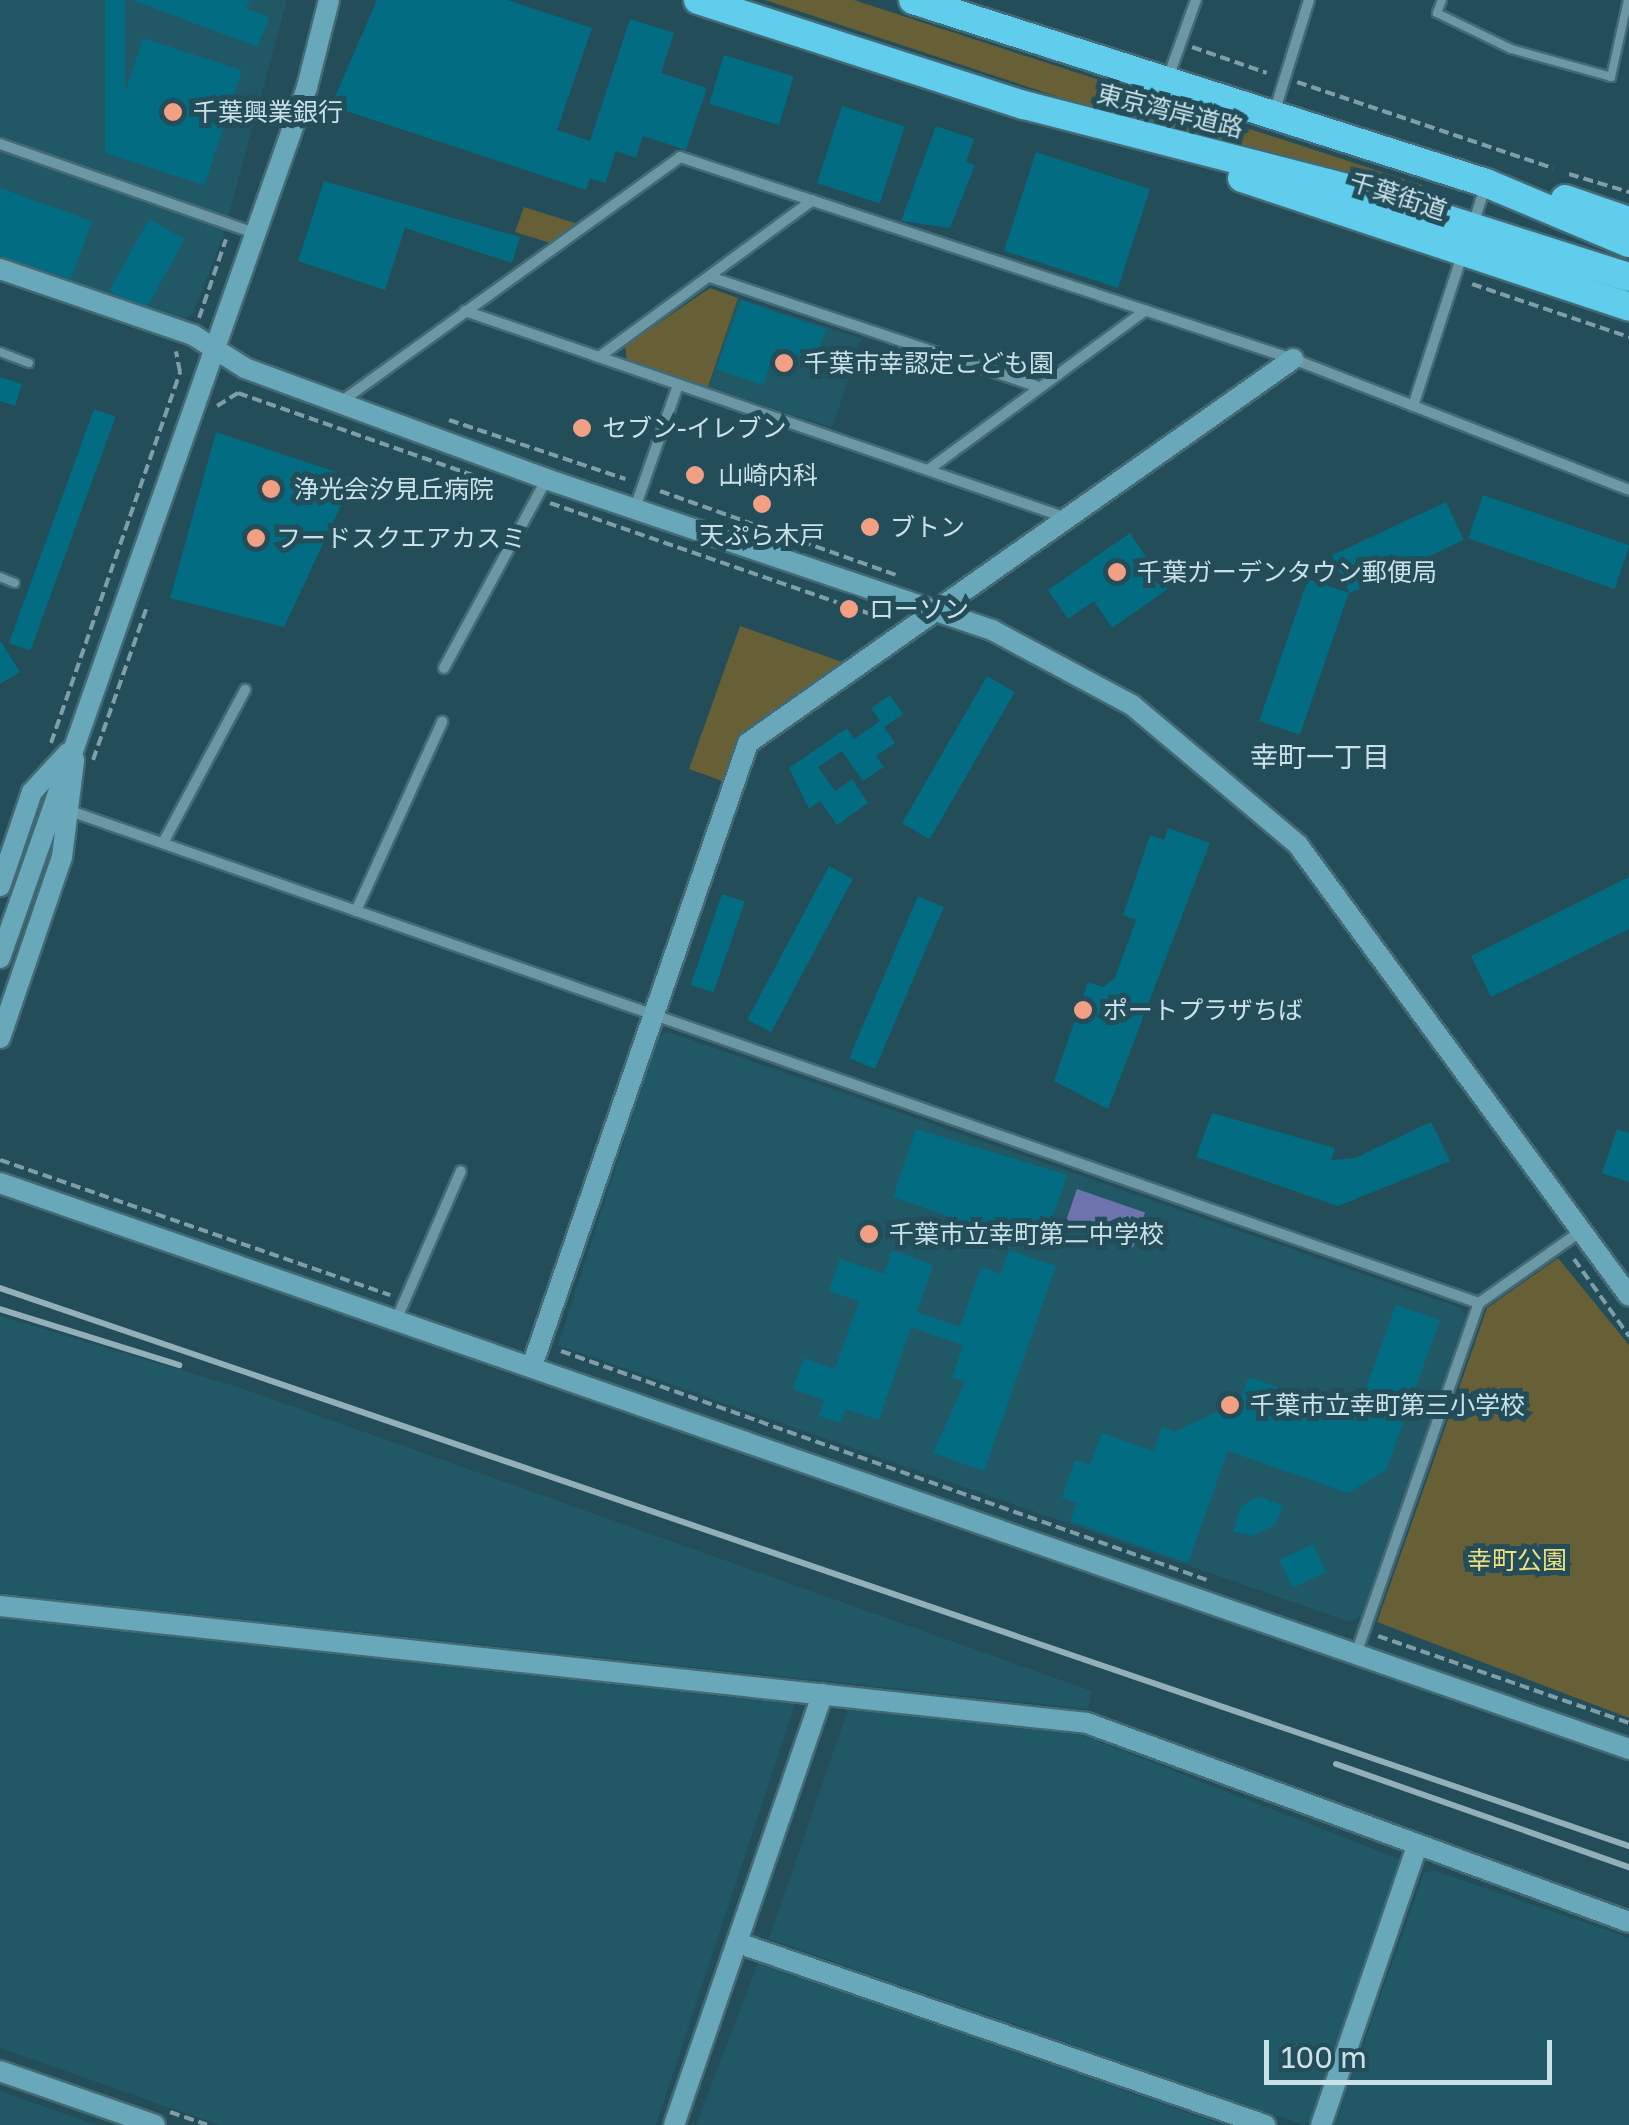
<!DOCTYPE html>
<meta charset="utf-8">
<style>
body{margin:0}
#map{position:relative;width:1629px;height:2125px;overflow:hidden;background:#224d59;font-family:"Golos Text","Noto Sans JP",sans-serif}
div>[style]{position:absolute}
.built>*{inset:0;background:#215866;transform-origin:0 0}
.green>*{inset:0;background:#675f35}
.water>*{inset:0;background:#6d73ac;transform-origin:0 0}
.building>*{inset:0;background:#026c82;transform-origin:0 0}
.path>*{height:4px;margin-top:-2px;transform-origin:0;background:repeating-linear-gradient(90deg,#7f9ea7 0 10px,transparent 0 15px)}
.roads{filter:drop-shadow(2px 0 #436a74) drop-shadow(-2px 0 #436a74) drop-shadow(0 2px #436a74) drop-shadow(0 -2px #436a74)}
.lane>*{height:8px;margin:-4px;padding:0 4px;transform-origin:4px;border-radius:4px;background:#6c98a5}
.street>*{height:10px;margin:-5px;padding:0 5px;transform-origin:5px;border-radius:5px;background:#6c98a5}
.secondary>*{height:20px;margin:-10px;padding:0 10px;transform-origin:10px;border-radius:10px;background:#68a8ba}
.highway>*{height:28px;margin:-14px;padding:0 14px;transform-origin:14px;border-radius:14px;background:#5fcdeb}
.rail>*{height:6px;margin:-3px;padding:0 3px;transform-origin:3px;border-radius:3px;background:#93b0b8}
.dots>*{width:28px;height:28px;translate:-50% -50%;box-sizing:border-box;border:5px solid #224d59;border-radius:50%}
span{translate:-50% -50%;white-space:nowrap;text-align:center;line-height:1.15;-webkit-text-stroke:10px #224d59;paint-order:stroke}
.street-label{font-size:25px;color:#cbe1e8}
.poi-label{font-size:25px;color:#cbe1e8}
.left{translate:0 -50%;text-align:left}
.park-label{font-size:25px;color:#f1de7f}
.neighbourhood-label{font-size:28px;color:#cbe1e8}
.scale{position:absolute;left:1264px;top:2040px;width:288px;height:45px;box-sizing:border-box;border:5px solid #cbe1e8;border-top:0;padding-left:12px;font-size:30px;line-height:35px;white-space:nowrap;color:#cbe1e8;-webkit-text-stroke:8px #224d59;paint-order:stroke}
</style>
<div id="map">
<div class="built">
<i style="clip-path:polygon(0 0,287px 0,223px 236px,193px 314px,181px 321px,0 257px)"></i>
<i style="left:738px;top:298px;width:130px;height:94px;rotate:18deg"></i>
<i style="clip-path:polygon(668px 1032px,1461px 1308px,1466px 1316px,1364px 1615px,1350px 1622px,558px 1345px,658px 1037px)"></i>
<i style="clip-path:polygon(0 1316px,241px 1388px,1092px 1691px,1088px 1709px,0 1593px)"></i>
<i style="clip-path:polygon(0 1619px,795px 1704px,656px 2125px,219px 2125px,0 2048px)"></i>
<i style="clip-path:polygon(848px 1709px,1082px 1735px,1399px 1859px,1312px 2119px,1304px 2125px,769px 1939px)"></i>
<i style="clip-path:polygon(1433px 1870px,1629px 1938px,1629px 2125px,1335px 2125px,1424px 1873px)"></i>
<i style="clip-path:polygon(758px 1963px,1223px 2125px,696px 2125px)"></i>
<i style="clip-path:polygon(0 2091px,97px 2125px,0 2125px)"></i>
</div>
<div class="green">
<i style="clip-path:polygon(765px 0,854px 0,1422px 185px,1418px 198px,1101px 111px)"></i>
<i style="clip-path:polygon(524px 207px,578px 224px,550px 243px,515px 232px)"></i>
<i style="clip-path:polygon(710px 288px,738px 298px,708px 387px,627px 361px,625px 346px)"></i>
<i style="clip-path:polygon(740px 626px,845px 663px,741px 738px,725px 782px,689px 769px)"></i>
<i style="clip-path:polygon(1558px 1258px,1629px 1345px,1629px 1718px,1377px 1622px,1487px 1308px)"></i>
</div>
<div class="water">
<i style="left:1077px;top:1189px;width:72px;height:37px;rotate:19deg"></i>
</div>
<div class="building">
<i style="left:105px;top:0;width:20px;height:153px"></i>
<i style="clip-path:polygon(132px 0,250px 0,246px 9px,269px 17px,258px 47px)"></i>
<i style="clip-path:polygon(377px 0,507px 0,592px 28px,557px 130px,590px 141px,630px 19px,674px 33px,661px 73px,707px 88px,686px 150px,643px 136px,636px 158px,616px 151px,605px 183px,590px 178px,586px 190px,331px 106px)"></i>
<i style="left:143px;top:38px;width:104px;height:121px;rotate:18deg"></i>
<i style="left:724px;top:55px;width:73px;height:51px;rotate:17deg"></i>
<i style="left:842px;top:106px;width:66px;height:81px;rotate:18deg"></i>
<i style="clip-path:polygon(936px 126px,974px 139px,966px 162px,975px 165px,950px 228px,901px 221px)"></i>
<i style="left:1036px;top:152px;width:120px;height:104px;rotate:18deg"></i>
<i style="clip-path:polygon(324px 181px,520px 237px,512px 263px,405px 228px,385px 290px,298px 261px)"></i>
<i style="clip-path:polygon(0 188px,92px 221px,71px 279px,0 256px)"></i>
<i style="left:149px;top:219px;width:41px;height:82px;rotate:29deg"></i>
<i style="clip-path:polygon(741px 300px,826px 329px,815px 361px,776px 348px,763px 385px,716px 369px)"></i>
<i style="clip-path:polygon(0 377px,22px 384px,15px 406px,0 401px)"></i>
<i style="left:94px;top:409px;width:23px;height:249px;rotate:20deg"></i>
<i style="clip-path:polygon(216px 432px,354px 478px,284px 627px,170px 598px)"></i>
<i style="left:1483px;top:495px;width:155px;height:46px;rotate:19deg"></i>
<i style="left:1446px;top:502px;width:42px;height:126px;rotate:65deg"></i>
<i style="clip-path:polygon(1130px 533px,1168px 589px,1112px 628px,1094px 601px,1068px 619px,1048px 590px)"></i>
<i style="left:1308px;top:579px;width:43px;height:150px;rotate:19deg"></i>
<i style="clip-path:polygon(0 640px,20px 672px,0 684px)"></i>
<i style="left:987px;top:676px;width:32px;height:170px;rotate:30deg"></i>
<i style="clip-path:polygon(890px 695px,903px 714px,884px 727px,895px 743px,876px 756px,884px 767px,863px 781px,842px 751px,818px 767px,835px 791px,852px 779px,868px 803px,837px 825px,820px 801px,809px 809px,789px 768px,847px 728px,854px 739px,880px 721px,871px 708px)"></i>
<i style="clip-path:polygon(1168px 828px,1210px 843px,1108px 1109px,1054px 1081px,1088px 982px,1103px 987px,1115px 978px,1136px 920px,1123px 915px,1140px 865px,1150px 835px,1164px 840px)"></i>
<i style="left:829px;top:866px;width:27px;height:174px;rotate:28deg"></i>
<i style="clip-path:polygon(1629px 877px,1629px 929px,1491px 997px,1471px 956px)"></i>
<i style="left:722px;top:894px;width:24px;height:96px;rotate:19deg"></i>
<i style="left:918px;top:896px;width:28px;height:176px;rotate:23deg"></i>
<i style="clip-path:polygon(1212px 1113px,1335px 1148px,1331px 1160px,1355px 1158px,1431px 1122px,1450px 1161px,1338px 1206px,1196px 1157px)"></i>
<i style="clip-path:polygon(916px 1129px,1067px 1175px,1048px 1230px,1013px 1219px,1007px 1236px,893px 1197px)"></i>
<i style="clip-path:polygon(1617px 1129px,1629px 1133px,1629px 1182px,1602px 1173px)"></i>
<i style="clip-path:polygon(892px 1250px,933px 1265px,917px 1312px,960px 1327px,981px 1267px,1001px 1274px,1009px 1250px,1056px 1266px,984px 1471px,933px 1453px,965px 1382px,952px 1377px,963px 1345px,911px 1327px,879px 1420px,845px 1409px,840px 1423px,819px 1416px,824px 1400px,793px 1389px,804px 1358px,835px 1369px,859px 1301px,829px 1291px,840px 1259px,884px 1274px)"></i>
<i style="clip-path:polygon(1396px 1305px,1440px 1320px,1386px 1470px,1348px 1493px,1228px 1451px,1188px 1563px,1070px 1521px,1077px 1503px,1062px 1498px,1075px 1460px,1090px 1465px,1102px 1433px,1154px 1451px,1162px 1427px,1175px 1432px,1240px 1400px,1249px 1377px,1356px 1415px)"></i>
<i style="clip-path:polygon(1258px 1496px,1283px 1505px,1275px 1525px,1253px 1536px,1233px 1532px,1241px 1506px)"></i>
<i style="left:1313px;top:1544px;width:31px;height:37px;rotate:65deg"></i>
</div>
<div class="path">
<i style="left:1192px;top:47px;width:79px;rotate:19.1deg"></i>
<i style="left:1297px;top:82px;width:270px;rotate:18.6deg"></i>
<i style="left:1569px;top:174px;width:63px;rotate:16.7deg"></i>
<i style="left:1472px;top:284px;width:166px;rotate:18.7deg"></i>
<i style="left:199px;top:318px;width:83px;rotate:-71.1deg"></i>
<i style="left:217px;top:406px;width:25px;rotate:-32deg"></i>
<i style="left:238px;top:393px;width:264px;rotate:19.3deg"></i>
<i style="left:449px;top:420px;width:186px;rotate:18.5deg"></i>
<i style="left:660px;top:491px;width:251px;rotate:19.6deg"></i>
<i style="left:550px;top:503px;width:340px;rotate:19.1deg"></i>
<i style="left:51px;top:743px;width:393px;rotate:-70.8deg"></i>
<i style="left:180px;top:372px;width:21px;rotate:-101deg"></i>
<i style="left:93px;top:760px;width:165px;rotate:-70.6deg"></i>
<i style="left:0;top:1160px;width:413px;rotate:19.1deg"></i>
<i style="left:1574px;top:1259px;width:95px;rotate:54.5deg"></i>
<i style="left:561px;top:1351px;width:685px;rotate:19.52deg"></i>
<i style="left:1378px;top:1636px;width:266px;rotate:19.1deg"></i>
<i style="left:170px;top:2112px;width:39px;rotate:19deg"></i>
</div>
<div class="roads">
<div class="lane">
<i style="left:1442px;top:0;width:14px;rotate:111deg"></i>
<i style="left:1437px;top:13px;width:82px;rotate:25.9deg"></i>
<i style="left:1511px;top:49px;width:104px;rotate:15.6deg"></i>
<i style="left:1611px;top:77px;width:79px;rotate:-77.6deg"></i>
<i style="left:0;top:352px;width:31px;rotate:21deg"></i>
<i style="left:0;top:577px;width:16px;rotate:22deg"></i>
</div>
<div class="street">
<i style="left:1168px;top:78px;width:83px;rotate:-70.3deg"></i>
<i style="left:1274px;top:113px;width:118px;rotate:-72.8deg"></i>
<i style="left:0;top:144px;width:269px;rotate:19.3deg"></i>
<i style="left:1473px;top:225px;width:43px;rotate:-72.4deg"></i>
<i style="left:710px;top:277px;width:347px;rotate:18.5deg"></i>
<i style="left:465px;top:311px;width:633px;rotate:18.98deg"></i>
<i style="left:599px;top:357px;width:265px;rotate:-36.3deg"></i>
<i style="left:342px;top:401px;width:417px;rotate:-35.8deg"></i>
<i style="left:680px;top:157px;width:645px;rotate:18.24deg"></i>
<i style="left:1293px;top:359px;width:361px;rotate:21.3deg"></i>
<i style="left:1413px;top:406px;width:159px;rotate:-72deg"></i>
<i style="left:928px;top:470px;width:270px;rotate:-36.3deg"></i>
<i style="left:636px;top:505px;width:127px;rotate:-70.7deg"></i>
<i style="left:444px;top:668px;width:214px;rotate:-61.5deg"></i>
<i style="left:73px;top:812px;width:1489px;rotate:19.25deg"></i>
<i style="left:163px;top:843px;width:174px;rotate:-61.8deg"></i>
<i style="left:356px;top:911px;width:208px;rotate:-65.5deg"></i>
<i style="left:397px;top:1318px;width:160px;rotate:-66.5deg"></i>
<i style="left:1356px;top:1654px;width:372px;rotate:-70.7deg"></i>
<i style="left:1479px;top:1303px;width:125px;rotate:-35.2deg"></i>
</div>
<div class="secondary">
<i style="left:0;top:269px;width:204px;rotate:18.9deg"></i>
<i style="left:193px;top:335px;width:62px;rotate:32.4deg"></i>
<i style="left:245px;top:368px;width:321px;rotate:20.2deg"></i>
<i style="left:546px;top:479px;width:471px;rotate:18.7deg"></i>
<i style="left:992px;top:630px;width:159px;rotate:28.2deg"></i>
<i style="left:1132px;top:705px;width:217px;rotate:40.1deg"></i>
<i style="left:1298px;top:845px;width:559px;rotate:53.72deg"></i>
<i style="left:0;top:886px;width:99px;rotate:-71.2deg"></i>
<i style="left:32px;top:792px;width:53px;rotate:-47.3deg"></i>
<i style="left:0;top:958px;width:924px;rotate:-70.58deg"></i>
<i style="left:307px;top:87px;width:90px;rotate:-75.8deg"></i>
<i style="left:0;top:1038px;width:191px;rotate:-71.1deg"></i>
<i style="left:62px;top:857px;width:98px;rotate:-82.9deg"></i>
<i style="left:0;top:1183px;width:1725px;rotate:19.16deg"></i>
<i style="left:533px;top:1363px;width:656px;rotate:-70.87deg"></i>
<i style="left:748px;top:743px;width:667px;rotate:-35.17deg"></i>
<i style="left:0;top:1606px;width:1093px;rotate:6.14deg"></i>
<i style="left:1087px;top:1723px;width:577px;rotate:20.16deg"></i>
<i style="left:738px;top:1943px;width:558px;rotate:19.05deg"></i>
<i style="left:0;top:2071px;width:164px;rotate:19.2deg"></i>
<i style="left:674px;top:2125px;width:456px;rotate:-71deg"></i>
<i style="left:1321px;top:2125px;width:292px;rotate:-71deg"></i>
</div>
<div class="highway">
<i style="left:698px;top:0;width:342px;rotate:17.9deg"></i>
<i style="left:1024px;top:105px;width:349px;rotate:14.4deg"></i>
<i style="left:1362px;top:192px;width:280px;rotate:17.7deg"></i>
<i style="left:913px;top:0;width:602px;rotate:17.71deg"></i>
<i style="left:1486px;top:183px;width:155px;rotate:22.8deg"></i>
<i style="left:1242px;top:178px;width:408px;rotate:18.4deg"></i>
<i style="left:1565px;top:199px;width:68px;rotate:19deg"></i>
</div>
</div>
<div class="rail">
<i style="left:0;top:1288px;width:1722px;rotate:18.91deg"></i>
<i style="left:0;top:1309px;width:188px;rotate:17.4deg"></i>
<i style="left:1336px;top:1764px;width:311px;rotate:19.4deg"></i>
</div>
<div class="dots">
<i style="left:173px;top:112px;background:#f39f84"></i>
<i style="left:784px;top:363px;background:#f39f84"></i>
<i style="left:582px;top:428px;background:#f39f84"></i>
<i style="left:695px;top:475px;background:#f39f84"></i>
<i style="left:271px;top:489px;background:#f39f84"></i>
<i style="left:762px;top:504px;background:#f39f84"></i>
<i style="left:870px;top:527px;background:#f39f84"></i>
<i style="left:256px;top:538px;background:#f39f84"></i>
<i style="left:1117px;top:572px;background:#f39f84"></i>
<i style="left:849px;top:609px;background:#f39f84"></i>
<i style="left:1083px;top:1010px;background:#f39f84"></i>
<i style="left:869px;top:1234px;background:#f39f84"></i>
<i style="left:1230px;top:1405px;background:#f39f84"></i>
</div>
<div class="street-label">
<span style="left:1170px;top:111px;rotate:14deg">東京湾岸道路</span>
<span style="left:1398px;top:196px;rotate:18deg">千葉街道</span>
</div>
<div class="poi-label">
<span class="left" style="left:193px;top:112px">千葉興業銀行</span>
<span class="left" style="left:804px;top:363px">千葉市幸認定こども園</span>
<span class="left" style="left:602px;top:428px">セブン-イレブン</span>
<span class="left" style="left:718px;top:475px">山崎内科</span>
<span class="left" style="left:294px;top:489px">浄光会汐見丘病院</span>
<span class="left" style="left:890px;top:527px">ブトン</span>
<span style="left:762px;top:535px">天ぷら木戸</span>
<span class="left" style="left:276px;top:538px">フードスクエアカスミ</span>
<span class="left" style="left:1137px;top:572px">千葉ガーデンタウン郵便局</span>
<span class="left" style="left:869px;top:609px">ローソン</span>
<span class="left" style="left:1103px;top:1010px">ポートプラザちば</span>
<span class="left" style="left:889px;top:1234px">千葉市立幸町第二中学校</span>
<span class="left" style="left:1250px;top:1405px">千葉市立幸町第三小学校</span>
</div>
<div class="park-label">
<span style="left:1517px;top:1560px">幸町公園</span>
</div>
<div class="neighbourhood-label">
<span style="left:1320px;top:757px">幸町一丁目</span>
</div>
<div class="scale">100 m</div>
</div>
